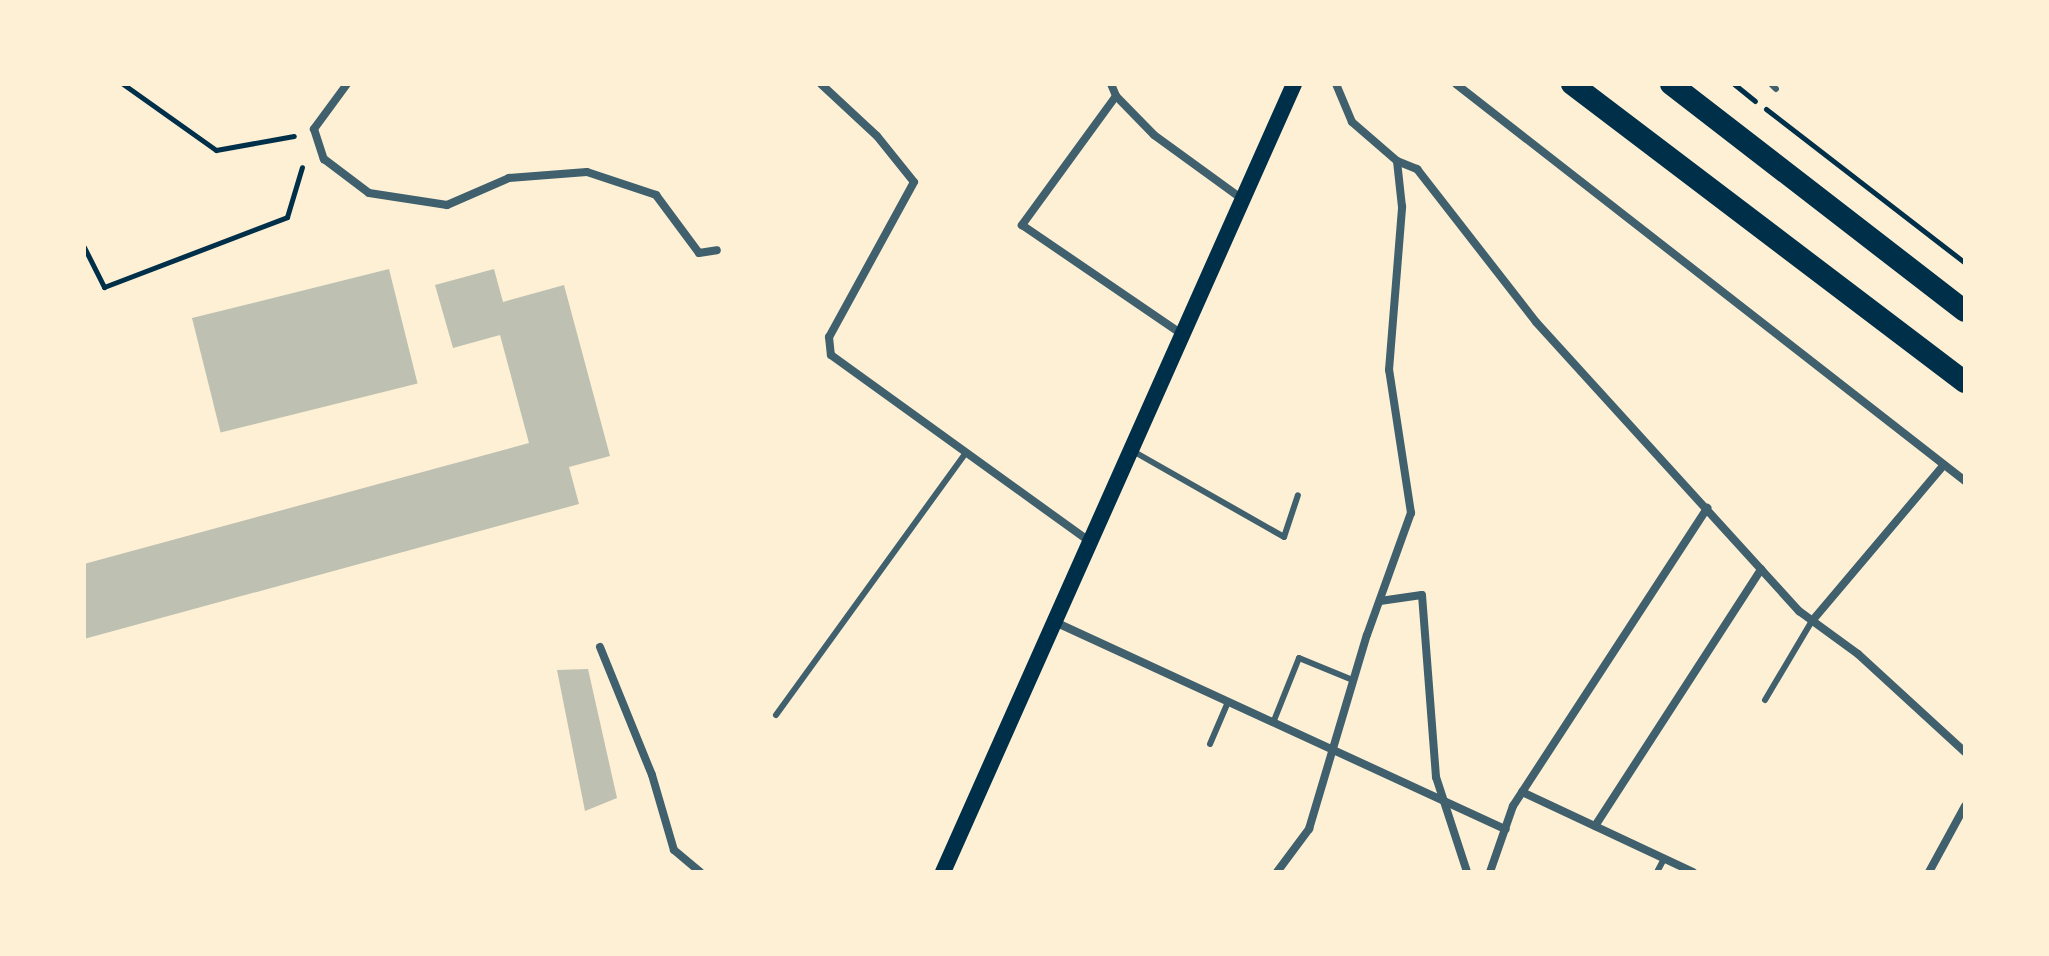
<!DOCTYPE html>
<style>
body{margin:0}
#map{position:relative;width:2049px;height:956px;overflow:hidden;background:#fdf0d5;font-family:Barlow,sans-serif}
div>[style]{position:absolute}
.pier>*{inset:0;background:#fdf0d5}
.building>*{inset:0;background:#bec0b2;transform-origin:0 0}
.path>*{height:5px;margin:-2.5px;padding:0 2.5px;transform-origin:2.5px;border-radius:2.5px;background:#003049}
.service>*{height:6px;margin:-3px;padding:0 3px;transform-origin:3px;border-radius:3px;background:#3f606c}
.minor>*{height:8px;margin:-4px;padding:0 4px;transform-origin:4px;border-radius:4px;background:#3f606c}
.secondary>*{height:16px;margin:-8px;padding:0 8px;transform-origin:8px;border-radius:8px;background:#003049}
.trunk>*{height:22px;margin:-11px;padding:0 11px;transform-origin:11px;border-radius:11px;background:#003049}
span{translate:-50% -50%;white-space:nowrap;text-align:center;line-height:1.15;-webkit-text-stroke:8px #fdf0d5;paint-order:stroke}
.frame{position:absolute;inset:0;border:86px solid #fdf0d5;pointer-events:none}
</style>
<div id="map">
<div class="pier">
<i style="clip-path:polygon(1553px 84px,1686px 84px,1965px 316px,1965px 398px)"></i>
</div>
<div class="building">
<i style="left:389px;top:269px;width:118px;height:203px;rotate:76deg"></i>
<i style="clip-path:polygon(494px 269px,503px 302px,564px 285px,610px 456px,569px 467px,579px 504px,84px 639px,84px 564px,529px 443px,500px 335px,453px 348px,435px 285px)"></i>
<i style="clip-path:polygon(588px 669px,617px 798px,585px 811px,557px 670px)"></i>
</div>
<div class="path">
<i style="left:123px;top:84px;width:114px;rotate:35.4deg"></i>
<i style="left:216px;top:150px;width:79px;rotate:-10.2deg"></i>
<i style="left:1734px;top:84px;width:27px;rotate:39deg"></i>
<i style="left:1766px;top:109px;width:252px;rotate:37.7deg"></i>
<i style="left:84px;top:247px;width:45px;rotate:63.4deg"></i>
<i style="left:104px;top:287px;width:196px;rotate:-20.9deg"></i>
<i style="left:287px;top:217px;width:52px;rotate:-73.3deg"></i>
</div>
<div class="service">
<i style="left:1771px;top:84px;width:7px;rotate:45deg"></i>
<i style="left:1131px;top:450px;width:176px;rotate:29.6deg"></i>
<i style="left:1284px;top:537px;width:44px;rotate:-71.6deg"></i>
<i style="left:1765px;top:700px;width:92px;rotate:-59.3deg"></i>
<i style="left:776px;top:715px;width:322px;rotate:-54.1deg"></i>
<i style="left:1273px;top:723px;width:70px;rotate:-68.2deg"></i>
<i style="left:1299px;top:658px;width:58px;rotate:22.2deg"></i>
<i style="left:1210px;top:744px;width:46px;rotate:-66.8deg"></i>
<i style="left:1657px;top:872px;width:15px;rotate:-62deg"></i>
</div>
<div class="minor">
<i style="left:347px;top:84px;width:56px;rotate:126.3deg"></i>
<i style="left:314px;top:129px;width:32px;rotate:72deg"></i>
<i style="left:324px;top:159px;width:56px;rotate:37.1deg"></i>
<i style="left:369px;top:193px;width:79px;rotate:8.7deg"></i>
<i style="left:447px;top:205px;width:68px;rotate:-23.5deg"></i>
<i style="left:509px;top:178px;width:78px;rotate:-4.4deg"></i>
<i style="left:587px;top:172px;width:73px;rotate:18.4deg"></i>
<i style="left:656px;top:195px;width:72px;rotate:53.4deg"></i>
<i style="left:699px;top:253px;width:18px;rotate:-9deg"></i>
<i style="left:821px;top:84px;width:76px;rotate:42.9deg"></i>
<i style="left:877px;top:136px;width:59px;rotate:51.2deg"></i>
<i style="left:914px;top:182px;width:177px;rotate:118.7deg"></i>
<i style="left:829px;top:337px;width:18px;rotate:84deg"></i>
<i style="left:831px;top:355px;width:319px;rotate:35.8deg"></i>
<i style="left:1111px;top:84px;width:13px;rotate:67deg"></i>
<i style="left:1116px;top:96px;width:54px;rotate:45.7deg"></i>
<i style="left:1154px;top:135px;width:109px;rotate:36deg"></i>
<i style="left:1336px;top:84px;width:41px;rotate:67.2deg"></i>
<i style="left:1352px;top:122px;width:60px;rotate:40.9deg"></i>
<i style="left:1397px;top:161px;width:22px;rotate:22deg"></i>
<i style="left:1417px;top:169px;width:194px;rotate:52.1deg"></i>
<i style="left:1536px;top:322px;width:391px;rotate:47.7deg"></i>
<i style="left:1799px;top:611px;width:73px;rotate:36.1deg"></i>
<i style="left:1858px;top:654px;width:145px;rotate:42.5deg"></i>
<i style="left:1456px;top:84px;width:646px;rotate:37.95deg"></i>
<i style="left:1116px;top:96px;width:160px;rotate:126.1deg"></i>
<i style="left:1022px;top:225px;width:194px;rotate:34.3deg"></i>
<i style="left:1380px;top:601px;width:42px;rotate:-8.1deg"></i>
<i style="left:1422px;top:595px;width:183px;rotate:85.6deg"></i>
<i style="left:1436px;top:777px;width:100px;rotate:71.9deg"></i>
<i style="left:1812px;top:621px;width:204px;rotate:-49.8deg"></i>
<i style="left:1055px;top:622px;width:496px;rotate:24.7deg"></i>
<i style="left:600px;top:647px;width:138px;rotate:67.9deg"></i>
<i style="left:652px;top:775px;width:78px;rotate:73.7deg"></i>
<i style="left:674px;top:850px;width:34px;rotate:40deg"></i>
<i style="left:1522px;top:792px;width:189px;rotate:25.1deg"></i>
<i style="left:1595px;top:826px;width:306px;rotate:-57.1deg"></i>
<i style="left:1277px;top:872px;width:54px;rotate:-53.3deg"></i>
<i style="left:1309px;top:829px;width:202px;rotate:-73.4deg"></i>
<i style="left:1367px;top:635px;width:130px;rotate:-70.2deg"></i>
<i style="left:1411px;top:513px;width:145px;rotate:-98.7deg"></i>
<i style="left:1389px;top:370px;width:164px;rotate:-85.4deg"></i>
<i style="left:1402px;top:207px;width:46px;rotate:-96.2deg"></i>
<i style="left:1490px;top:872px;width:70px;rotate:-70.8deg"></i>
<i style="left:1513px;top:806px;width:356px;rotate:-56.9deg"></i>
<i style="left:1929px;top:872px;width:75px;rotate:-61.4deg"></i>
</div>
<div class="secondary">
<i style="left:943px;top:872px;width:863px;rotate:-65.99deg"></i>
</div>
<div class="trunk">
<i style="left:1572px;top:84px;width:493px;rotate:37.2deg"></i>
<i style="left:1671px;top:84px;width:371px;rotate:37.7deg"></i>
</div>
<div class="frame"></div>
</div>
